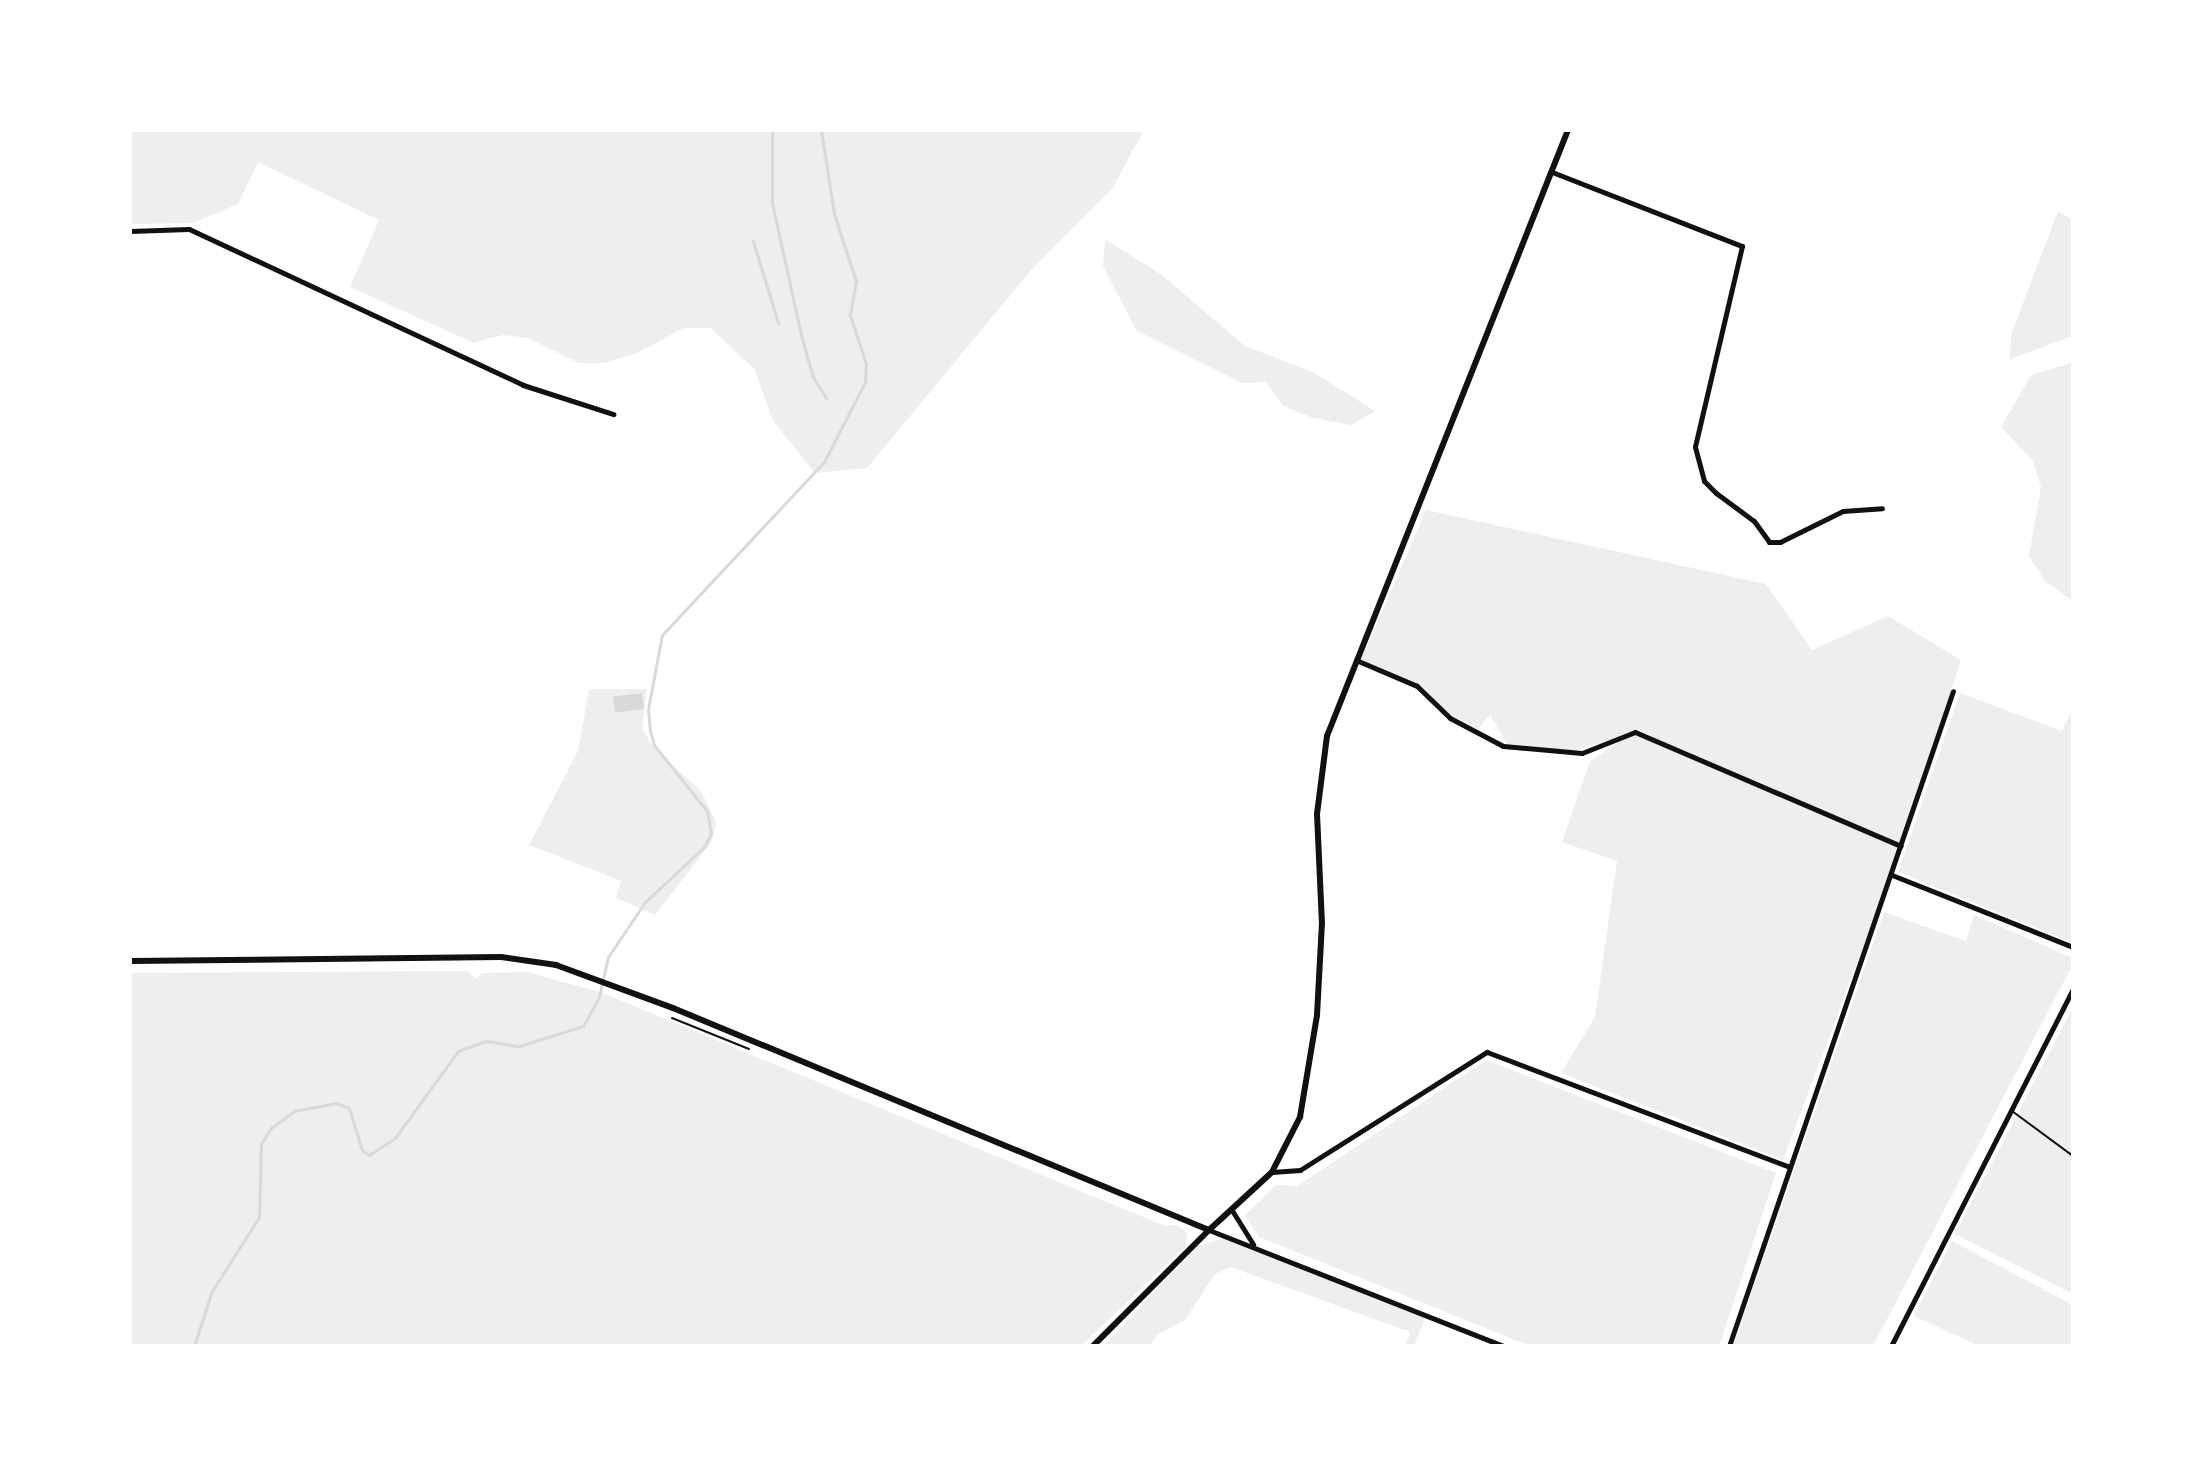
<!DOCTYPE html>
<style>
body{margin:0}
#map{position:relative;width:2203px;height:1476px;overflow:hidden;background:#fff;font-family:Arial,sans-serif}
div>[style]{position:absolute}
.green>*{inset:0;background:#eee}
.water>*{inset:0;background:#d9d9d9;transform-origin:0 0}
.stream>*{height:3px;margin:-1.5px;padding:0 1.5px;transform-origin:1.5px;border-radius:1.5px;background:#d9d9d9}
.path>*{height:2px;margin:-1px;padding:0 1px;transform-origin:1px;border-radius:1px;background:#111}
.service>*{height:2px;margin:-1px;padding:0 1px;transform-origin:1px;border-radius:1px;background:#111}
.minor>*{height:5px;margin:-2.5px;padding:0 2.5px;transform-origin:2.5px;border-radius:2.5px;background:#111}
.tertiary>*{height:6px;margin:-3px;padding:0 3px;transform-origin:3px;border-radius:3px;background:#111}
.secondary>*{height:6px;margin:-3px;padding:0 3px;transform-origin:3px;border-radius:3px;background:#111}
span{translate:-50% -50%;white-space:nowrap;text-align:center;line-height:1.15;-webkit-text-stroke:7px #fff;paint-order:stroke}
.frame{position:absolute;inset:0;border:132px solid #fff;pointer-events:none}
</style>
<div id="map">
<div class="green">
<i style="clip-path:polygon(130px 130px,1144px 130px,1112px 189px,1033px 268px,867px 468px,815px 473px,773px 421px,755px 370px,711px 328px,684px 328px,637px 353px,604px 363px,579px 363px,528px 338px,503px 335px,474px 343px,350px 287px,379px 220px,258px 162px,238px 204px,193px 223px,130px 224px)"></i>
<i style="clip-path:polygon(2058px 211px,2073px 220px,2073px 336px,2010px 359px,2011px 335px)"></i>
<i style="clip-path:polygon(1105px 239px,1162px 275px,1245px 346px,1313px 372px,1375px 411px,1351px 425px,1313px 418px,1283px 406px,1266px 382px,1242px 383px,1137px 331px,1103px 266px)"></i>
<i style="clip-path:polygon(2073px 362px,2073px 601px,2045px 581px,2029px 556px,2041px 487px,2033px 461px,2001px 427px,2031px 375px)"></i>
<i style="clip-path:polygon(1426px 510px,1766px 584px,1812px 650px,1888px 616px,1961px 660px,1901px 846px,1783px 1160px,1561px 1073px,1595px 1017px,1617px 861px,1562px 842px,1590px 761px,1631px 734px,1569px 752px,1509px 747px,1490px 715px,1478px 729px,1443px 711px,1426px 689px,1361px 660px)"></i>
<i style="clip-path:polygon(589px 689px,647px 689px,642px 728px,653px 747px,701px 791px,716px 822px,712px 841px,655px 915px,616px 898px,621px 881px,529px 845px,578px 751px)"></i>
<i style="clip-path:polygon(1960px 693px,2062px 731px,2073px 707px,2073px 943px,1898px 872px)"></i>
<i style="clip-path:polygon(1884px 912px,1966px 941px,1974px 915px,2073px 958px,2073px 964px,1873px 1346px,1733px 1346px)"></i>
<i style="clip-path:polygon(468px 971px,476px 979px,482px 973px,528px 972px,603px 993px,1165px 1226px,1177px 1225px,1187px 1233px,1186px 1246px,1081px 1346px,130px 1346px,130px 973px)"></i>
<i style="clip-path:polygon(2073px 1007px,2073px 1294px,1955px 1234px)"></i>
<i style="clip-path:polygon(1486px 1060px,1776px 1173px,1719px 1346px,1530px 1346px,1259px 1237px,1245px 1215px,1276px 1185px,1297px 1186px)"></i>
<i style="clip-path:polygon(1223px 1238px,1425px 1318px,1414px 1346px,1405px 1346px,1410px 1332px,1231px 1267px,1215px 1274px,1185px 1320px,1157px 1335px,1150px 1346px,1103px 1346px,1198px 1246px)"></i>
<i style="clip-path:polygon(1952px 1241px,2073px 1305px,2073px 1346px,1979px 1346px,1914px 1316px)"></i>
</div>
<div class="water">
<i style="left:642px;top:693px;width:16px;height:29px;rotate:83deg"></i>
</div>
<div class="stream">
<i style="left:772px;top:130px;width:73px;rotate:90deg"></i>
<i style="left:772px;top:203px;width:135px;rotate:77.6deg"></i>
<i style="left:801px;top:335px;width:44px;rotate:74.1deg"></i>
<i style="left:813px;top:377px;width:25px;rotate:58deg"></i>
<i style="left:753px;top:241px;width:86px;rotate:73deg"></i>
<i style="left:194px;top:1346px;width:58px;rotate:-71.9deg"></i>
<i style="left:212px;top:1291px;width:88px;rotate:-57.6deg"></i>
<i style="left:259px;top:1217px;width:73px;rotate:-88.4deg"></i>
<i style="left:261px;top:1144px;width:19px;rotate:-58deg"></i>
<i style="left:271px;top:1128px;width:29px;rotate:-36deg"></i>
<i style="left:294px;top:1111px;width:43px;rotate:-10.8deg"></i>
<i style="left:336px;top:1103px;width:14px;rotate:21deg"></i>
<i style="left:349px;top:1108px;width:44px;rotate:72.8deg"></i>
<i style="left:362px;top:1150px;width:9px;rotate:36deg"></i>
<i style="left:369px;top:1155px;width:31px;rotate:-33deg"></i>
<i style="left:395px;top:1138px;width:107px;rotate:-54.1deg"></i>
<i style="left:458px;top:1051px;width:30px;rotate:-20deg"></i>
<i style="left:486px;top:1041px;width:33px;rotate:9deg"></i>
<i style="left:519px;top:1046px;width:67px;rotate:-17.4deg"></i>
<i style="left:583px;top:1026px;width:33px;rotate:-61deg"></i>
<i style="left:599px;top:997px;width:41px;rotate:-77.3deg"></i>
<i style="left:608px;top:957px;width:66px;rotate:-56.1deg"></i>
<i style="left:645px;top:902px;width:81px;rotate:-43deg"></i>
<i style="left:704px;top:847px;width:15px;rotate:-62deg"></i>
<i style="left:711px;top:834px;width:23px;rotate:-100deg"></i>
<i style="left:707px;top:811px;width:85px;rotate:-128.8deg"></i>
<i style="left:654px;top:745px;width:15px;rotate:-106deg"></i>
<i style="left:650px;top:731px;width:22px;rotate:-95deg"></i>
<i style="left:648px;top:709px;width:75px;rotate:-79.3deg"></i>
<i style="left:662px;top:635px;width:237px;rotate:-46.9deg"></i>
<i style="left:824px;top:462px;width:90px;rotate:-62.9deg"></i>
<i style="left:865px;top:382px;width:18px;rotate:-87deg"></i>
<i style="left:866px;top:364px;width:52px;rotate:-108.1deg"></i>
<i style="left:850px;top:315px;width:35px;rotate:-80deg"></i>
<i style="left:856px;top:281px;width:71px;rotate:-108.2deg"></i>
<i style="left:834px;top:214px;width:85px;rotate:-98.8deg"></i>
</div>
<div class="path">
<i style="left:672px;top:1018px;width:83px;rotate:21.9deg"></i>
</div>
<div class="service">
<i style="left:2012px;top:1111px;width:76px;rotate:36.4deg"></i>
</div>
<div class="minor">
<i style="left:1552px;top:172px;width:204px;rotate:21.3deg"></i>
<i style="left:1742px;top:246px;width:206px;rotate:103.2deg"></i>
<i style="left:1695px;top:447px;width:35px;rotate:75deg"></i>
<i style="left:1704px;top:481px;width:17px;rotate:45deg"></i>
<i style="left:1716px;top:493px;width:47px;rotate:36.4deg"></i>
<i style="left:1754px;top:521px;width:26px;rotate:54deg"></i>
<i style="left:1769px;top:542px;width:11px"></i>
<i style="left:1780px;top:542px;width:70px;rotate:-26.2deg"></i>
<i style="left:1843px;top:511px;width:39px;rotate:-4deg"></i>
<i style="left:130px;top:231px;width:59px;rotate:-1.9deg"></i>
<i style="left:189px;top:229px;width:369px;rotate:25deg"></i>
<i style="left:523px;top:385px;width:95px;rotate:17.9deg"></i>
<i style="left:1356px;top:660px;width:66px;rotate:23.1deg"></i>
<i style="left:1417px;top:686px;width:46px;rotate:44.1deg"></i>
<i style="left:1450px;top:718px;width:60px;rotate:27.8deg"></i>
<i style="left:1503px;top:746px;width:79px;rotate:5.1deg"></i>
<i style="left:1582px;top:753px;width:57px;rotate:-21.6deg"></i>
<i style="left:1635px;top:732px;width:289px;rotate:23.2deg"></i>
<i style="left:1892px;top:875px;width:195px;rotate:21.7deg"></i>
<i style="left:1272px;top:1172px;width:28px;rotate:-4deg"></i>
<i style="left:1300px;top:1170px;width:221px;rotate:-32.3deg"></i>
<i style="left:1487px;top:1052px;width:323px;rotate:20.8deg"></i>
<i style="left:1233px;top:1212px;width:38px;rotate:58deg"></i>
<i style="left:1209px;top:1230px;width:316px;rotate:21.5deg"></i>
<i style="left:1729px;top:1346px;width:692px;rotate:-71.12deg"></i>
<i style="left:1891px;top:1346px;width:401px;rotate:-63deg"></i>
</div>
<div class="tertiary">
<i style="left:1209px;top:1230px;width:86px;rotate:-42.6deg"></i>
<i style="left:1272px;top:1172px;width:62px;rotate:-63deg"></i>
<i style="left:1300px;top:1117px;width:103px;rotate:-80.5deg"></i>
<i style="left:1317px;top:1015px;width:91px;rotate:-86.9deg"></i>
<i style="left:1322px;top:924px;width:110px;rotate:-92.6deg"></i>
<i style="left:1317px;top:814px;width:79px;rotate:-82.7deg"></i>
<i style="left:1327px;top:736px;width:652px;rotate:-68.31deg"></i>
</div>
<div class="secondary">
<i style="left:130px;top:961px;width:371px;rotate:-0.6deg"></i>
<i style="left:501px;top:957px;width:56px;rotate:8.3deg"></i>
<i style="left:556px;top:965px;width:125px;rotate:20.2deg"></i>
<i style="left:673px;top:1008px;width:580px;rotate:22.5deg"></i>
<i style="left:1209px;top:1230px;width:164px;rotate:135deg"></i>
</div>
<div class="frame"></div>
</div>
